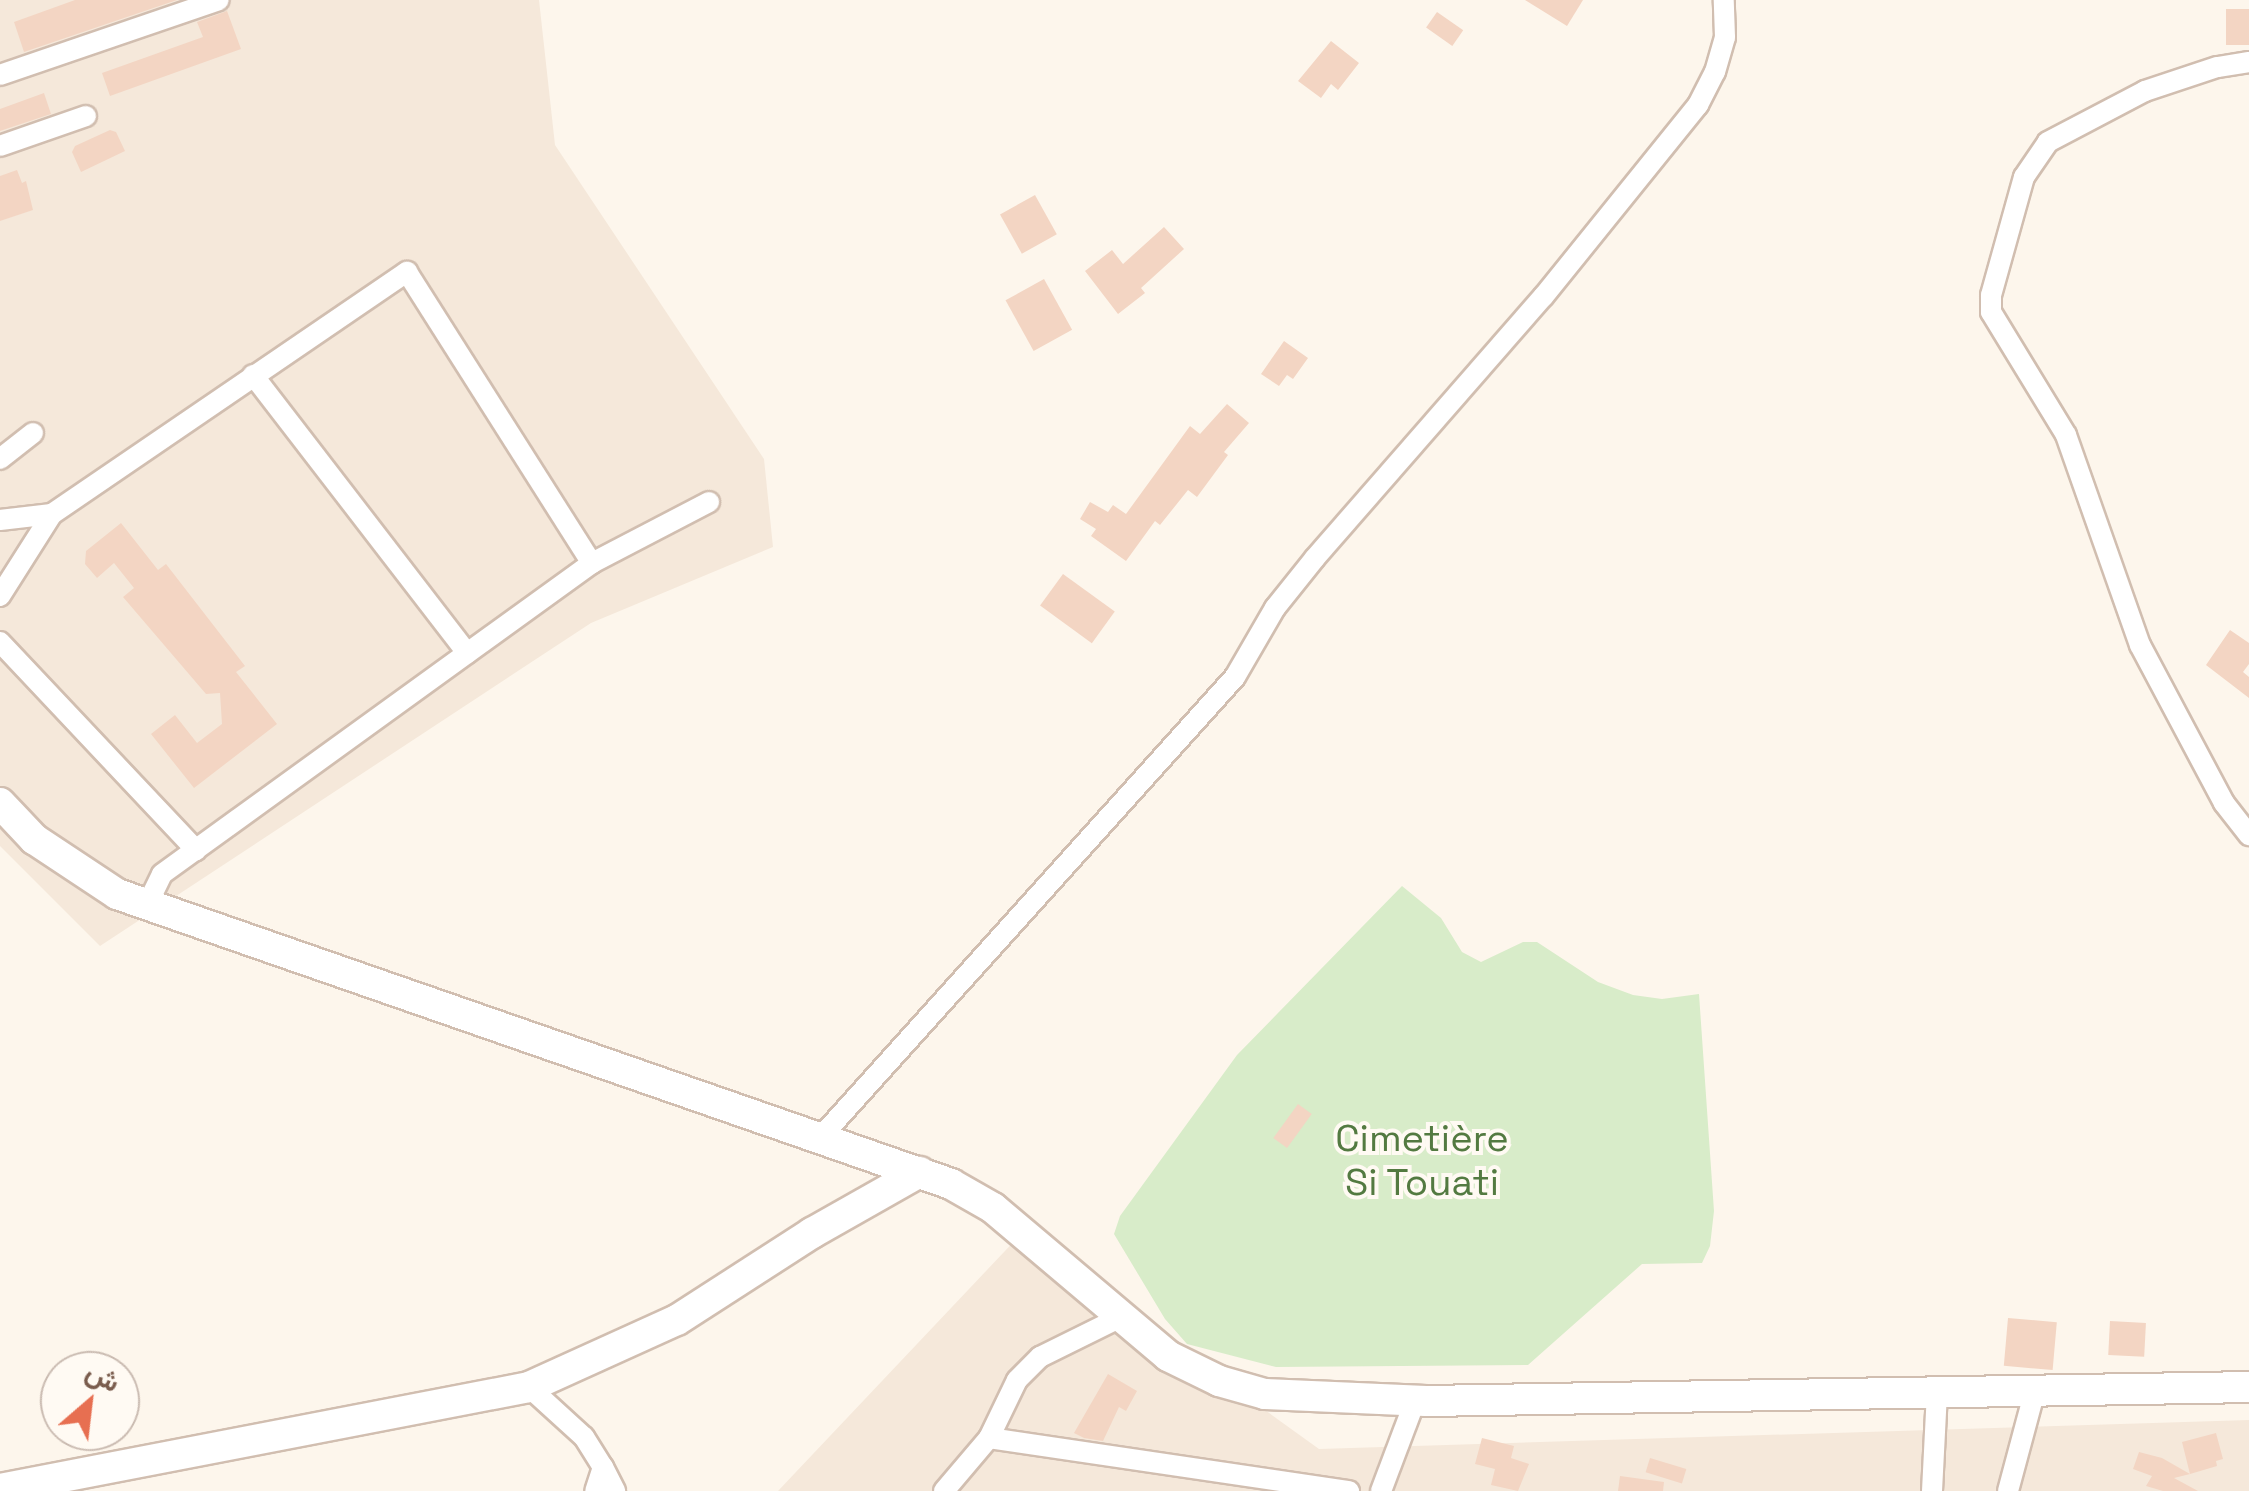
<!DOCTYPE html>
<meta charset="utf-8">
<style>
body{margin:0}
#map{position:relative;width:2249px;height:1491px;overflow:hidden;background:#fdf6ec;font-family:"Space Grotesk",Vazirmatn,sans-serif}
div>[style]{position:absolute}
.residential>*{inset:0;background:#f5e8da}
.green>*{inset:0;background:#d8ecc9}
.building>*{inset:0;background:#f3d5c3;transform-origin:0 0}
.roads{filter:drop-shadow(2px 0 #d1beb0) drop-shadow(-2px 0 #d1beb0) drop-shadow(0 2px #d1beb0) drop-shadow(0 -2px #d1beb0)}
.street>*{height:20px;margin:-10px;padding:0 10px;transform-origin:10px;border-radius:10px;background:#fff}
.secondary>*{height:30px;margin:-15px;padding:0 15px;transform-origin:15px;border-radius:15px;background:#fff}
span{translate:-50% -50%;white-space:nowrap;text-align:center;line-height:1.15;-webkit-text-stroke:8px #fffaf3;paint-order:stroke}
.park-label{font-size:38px;color:#537a41}
.north{position:absolute;left:40px;top:1351px;width:100px;height:100px;box-sizing:border-box;background:#fffaf3;border:2px solid #cabbb1;border-radius:50%;rotate:28deg;font-size:28px;font-weight:700;line-height:40px;text-align:center;color:#7a5c4d}
.north::after{content:'';display:block;margin:auto;width:35px;height:45px;background:#e76f51;clip-path:polygon(50% 0,100% 100%,50% 72%,0 100%)}
</style>
<div id="map">
<div class="residential">
<i style="clip-path:polygon(0 0,539px 0,555px 145px,764px 459px,773px 547px,591px 623px,100px 946px,0 846px)"></i>
<i style="clip-path:polygon(1021px 1234px,1319px 1449px,2249px 1420px,2249px 1491px,778px 1491px)"></i>
</div>
<div class="green">
<i style="clip-path:polygon(1402px 886px,1441px 918px,1462px 952px,1481px 962px,1523px 942px,1537px 942px,1598px 982px,1633px 995px,1662px 999px,1699px 994px,1714px 1211px,1710px 1246px,1702px 1263px,1642px 1264px,1528px 1365px,1276px 1367px,1187px 1344px,1165px 1319px,1114px 1234px,1120px 1216px,1237px 1055px)"></i>
</div>
<div class="building">
<i style="clip-path:polygon(75px 0,177px 0,24px 52px,14px 22px)"></i>
<i style="clip-path:polygon(1525px 0,1583px 0,1567px 26px)"></i>
<i style="left:2249px;top:9px;width:36px;height:23px;rotate:90deg"></i>
<i style="clip-path:polygon(227px 11px,241px 49px,110px 96px,102px 73px,203px 37px,197px 22px)"></i>
<i style="left:1437px;top:12px;width:32px;height:19px;rotate:35deg"></i>
<i style="clip-path:polygon(1331px 41px,1359px 63px,1338px 90px,1331px 84px,1321px 98px,1298px 81px)"></i>
<i style="clip-path:polygon(44px 93px,51px 114px,0 131px,0 109px)"></i>
<i style="clip-path:polygon(110px 130px,116px 132px,125px 151px,81px 172px,72px 152px,75px 146px)"></i>
<i style="clip-path:polygon(17px 170px,22px 183px,26px 181px,33px 210px,0 221px,0 176px)"></i>
<i style="left:1035px;top:195px;width:45px;height:40px;rotate:61deg"></i>
<i style="clip-path:polygon(1164px 227px,1184px 249px,1141px 288px,1145px 293px,1118px 314px,1085px 271px,1112px 250px,1123px 264px)"></i>
<i style="left:1044px;top:279px;width:58px;height:44px;rotate:61deg"></i>
<i style="clip-path:polygon(1284px 341px,1308px 358px,1293px 379px,1287px 375px,1279px 386px,1261px 374px)"></i>
<i style="clip-path:polygon(1227px 404px,1249px 423px,1224px 452px,1228px 455px,1197px 497px,1188px 490px,1160px 525px,1155px 521px,1126px 561px,1091px 536px,1096px 529px,1080px 519px,1090px 502px,1108px 512px,1113px 505px,1126px 514px,1190px 426px,1200px 434px)"></i>
<i style="clip-path:polygon(121px 523px,158px 570px,166px 564px,245px 666px,236px 672px,277px 724px,194px 788px,151px 734px,175px 715px,197px 743px,222px 724px,220px 693px,206px 694px,123px 597px,134px 588px,114px 563px,97px 578px,85px 564px,86px 551px)"></i>
<i style="left:1063px;top:574px;width:64px;height:39px;rotate:36deg"></i>
<i style="clip-path:polygon(2230px 630px,2249px 643px,2249px 664px,2243px 672px,2249px 677px,2249px 698px,2206px 665px)"></i>
<i style="left:1298px;top:1104px;width:17px;height:42px;rotate:36deg"></i>
<i style="left:2008px;top:1318px;width:49px;height:48px;rotate:5deg"></i>
<i style="left:2110px;top:1321px;width:36px;height:34px;rotate:3deg"></i>
<i style="clip-path:polygon(1108px 1374px,1137px 1391px,1126px 1411px,1119px 1407px,1103px 1441px,1084px 1438px,1074px 1433px)"></i>
<i style="clip-path:polygon(2216px 1433px,2223px 1459px,2216px 1461px,2217px 1466px,2190px 1474px,2182px 1442px)"></i>
<i style="clip-path:polygon(1482px 1438px,1514px 1446px,1511px 1458px,1529px 1464px,1518px 1491px,1491px 1485px,1495px 1469px,1475px 1464px)"></i>
<i style="clip-path:polygon(2139px 1452px,2162px 1458px,2190px 1474px,2174px 1478px,2198px 1491px,2163px 1491px,2146px 1486px,2152px 1476px,2133px 1469px)"></i>
<i style="left:1650px;top:1458px;width:38px;height:15px;rotate:17deg"></i>
<i style="clip-path:polygon(1620px 1476px,1664px 1482px,1663px 1491px,1618px 1491px)"></i>
</div>
<div class="roads">
<div class="street">
<i style="left:2249px;top:62px;width:32px;rotate:171deg"></i>
<i style="left:2217px;top:67px;width:76px;rotate:161.6deg"></i>
<i style="left:2145px;top:91px;width:110px;rotate:152.3deg"></i>
<i style="left:2048px;top:142px;width:42px;rotate:124.4deg"></i>
<i style="left:2024px;top:177px;width:123px;rotate:105.6deg"></i>
<i style="left:1991px;top:295px;width:17px;rotate:90deg"></i>
<i style="left:1991px;top:312px;width:144px;rotate:58.6deg"></i>
<i style="left:2066px;top:435px;width:223px;rotate:70.6deg"></i>
<i style="left:2140px;top:645px;width:179px;rotate:62deg"></i>
<i style="left:2224px;top:803px;width:41px;rotate:52deg"></i>
<i style="left:0;top:75px;width:231px;rotate:-18.9deg"></i>
<i style="left:0;top:146px;width:91px;rotate:-19.2deg"></i>
<i style="left:253px;top:375px;width:351px;rotate:52.4deg"></i>
<i style="left:0;top:459px;width:42px;rotate:-38.2deg"></i>
<i style="left:52px;top:514px;width:430px;rotate:-34.3deg"></i>
<i style="left:407px;top:272px;width:345px;rotate:57.6deg"></i>
<i style="left:0;top:520px;width:52px;rotate:-6.6deg"></i>
<i style="left:52px;top:514px;width:97px;rotate:122.4deg"></i>
<i style="left:0;top:642px;width:286px;rotate:46.7deg"></i>
<i style="left:147px;top:905px;width:34px;rotate:-64deg"></i>
<i style="left:162px;top:874px;width:531px;rotate:-35.88deg"></i>
<i style="left:592px;top:563px;width:132px;rotate:-27.5deg"></i>
<i style="left:820px;top:1138px;width:620px;rotate:-48.01deg"></i>
<i style="left:1235px;top:677px;width:80px;rotate:-59.9deg"></i>
<i style="left:1275px;top:608px;width:64px;rotate:-51.3deg"></i>
<i style="left:1315px;top:558px;width:347px;rotate:-48.9deg"></i>
<i style="left:1543px;top:297px;width:247px;rotate:-51.1deg"></i>
<i style="left:1698px;top:105px;width:37px;rotate:-63deg"></i>
<i style="left:1715px;top:72px;width:36px;rotate:-74deg"></i>
<i style="left:1725px;top:37px;width:37px;rotate:-92deg"></i>
<i style="left:529px;top:1387px;width:74px;rotate:42.3deg"></i>
<i style="left:584px;top:1437px;width:36px;rotate:58deg"></i>
<i style="left:603px;top:1467px;width:25px;rotate:108deg"></i>
<i style="left:989px;top:1438px;width:364px;rotate:8.4deg"></i>
<i style="left:603px;top:1467px;width:27px;rotate:63deg"></i>
<i style="left:944px;top:1491px;width:70px;rotate:-49.7deg"></i>
<i style="left:989px;top:1438px;width:64px;rotate:-64.2deg"></i>
<i style="left:1017px;top:1380px;width:33px;rotate:-45deg"></i>
<i style="left:1040px;top:1357px;width:88px;rotate:-26.3deg"></i>
<i style="left:1381px;top:1491px;width:96px;rotate:-69.3deg"></i>
<i style="left:1932px;top:1491px;width:100px;rotate:-87.1deg"></i>
<i style="left:2008px;top:1491px;width:105px;rotate:-75deg"></i>
</div>
<div class="secondary">
<i style="left:0;top:803px;width:50px;rotate:46.6deg"></i>
<i style="left:34px;top:839px;width:100px;rotate:33.5deg"></i>
<i style="left:117px;top:894px;width:883px;rotate:19.17deg"></i>
<i style="left:951px;top:1184px;width:48px;rotate:29.7deg"></i>
<i style="left:993px;top:1208px;width:229px;rotate:40.2deg"></i>
<i style="left:1168px;top:1356px;width:57px;rotate:26.1deg"></i>
<i style="left:1219px;top:1381px;width:48px;rotate:15.8deg"></i>
<i style="left:1265px;top:1394px;width:161px;rotate:2.5deg"></i>
<i style="left:1426px;top:1401px;width:823px;rotate:-0.97deg"></i>
<i style="left:0;top:1489px;width:539px;rotate:-10.91deg"></i>
<i style="left:529px;top:1387px;width:162px;rotate:-24.4deg"></i>
<i style="left:677px;top:1320px;width:161px;rotate:-32.8deg"></i>
<i style="left:812px;top:1233px;width:124px;rotate:-29.5deg"></i>
</div>
</div>
<div class="park-label">
<span style="left:1422px;top:1161px">Cimetière<br>Si Touati</span>
</div>
<div class="north">ش</div>
</div>
